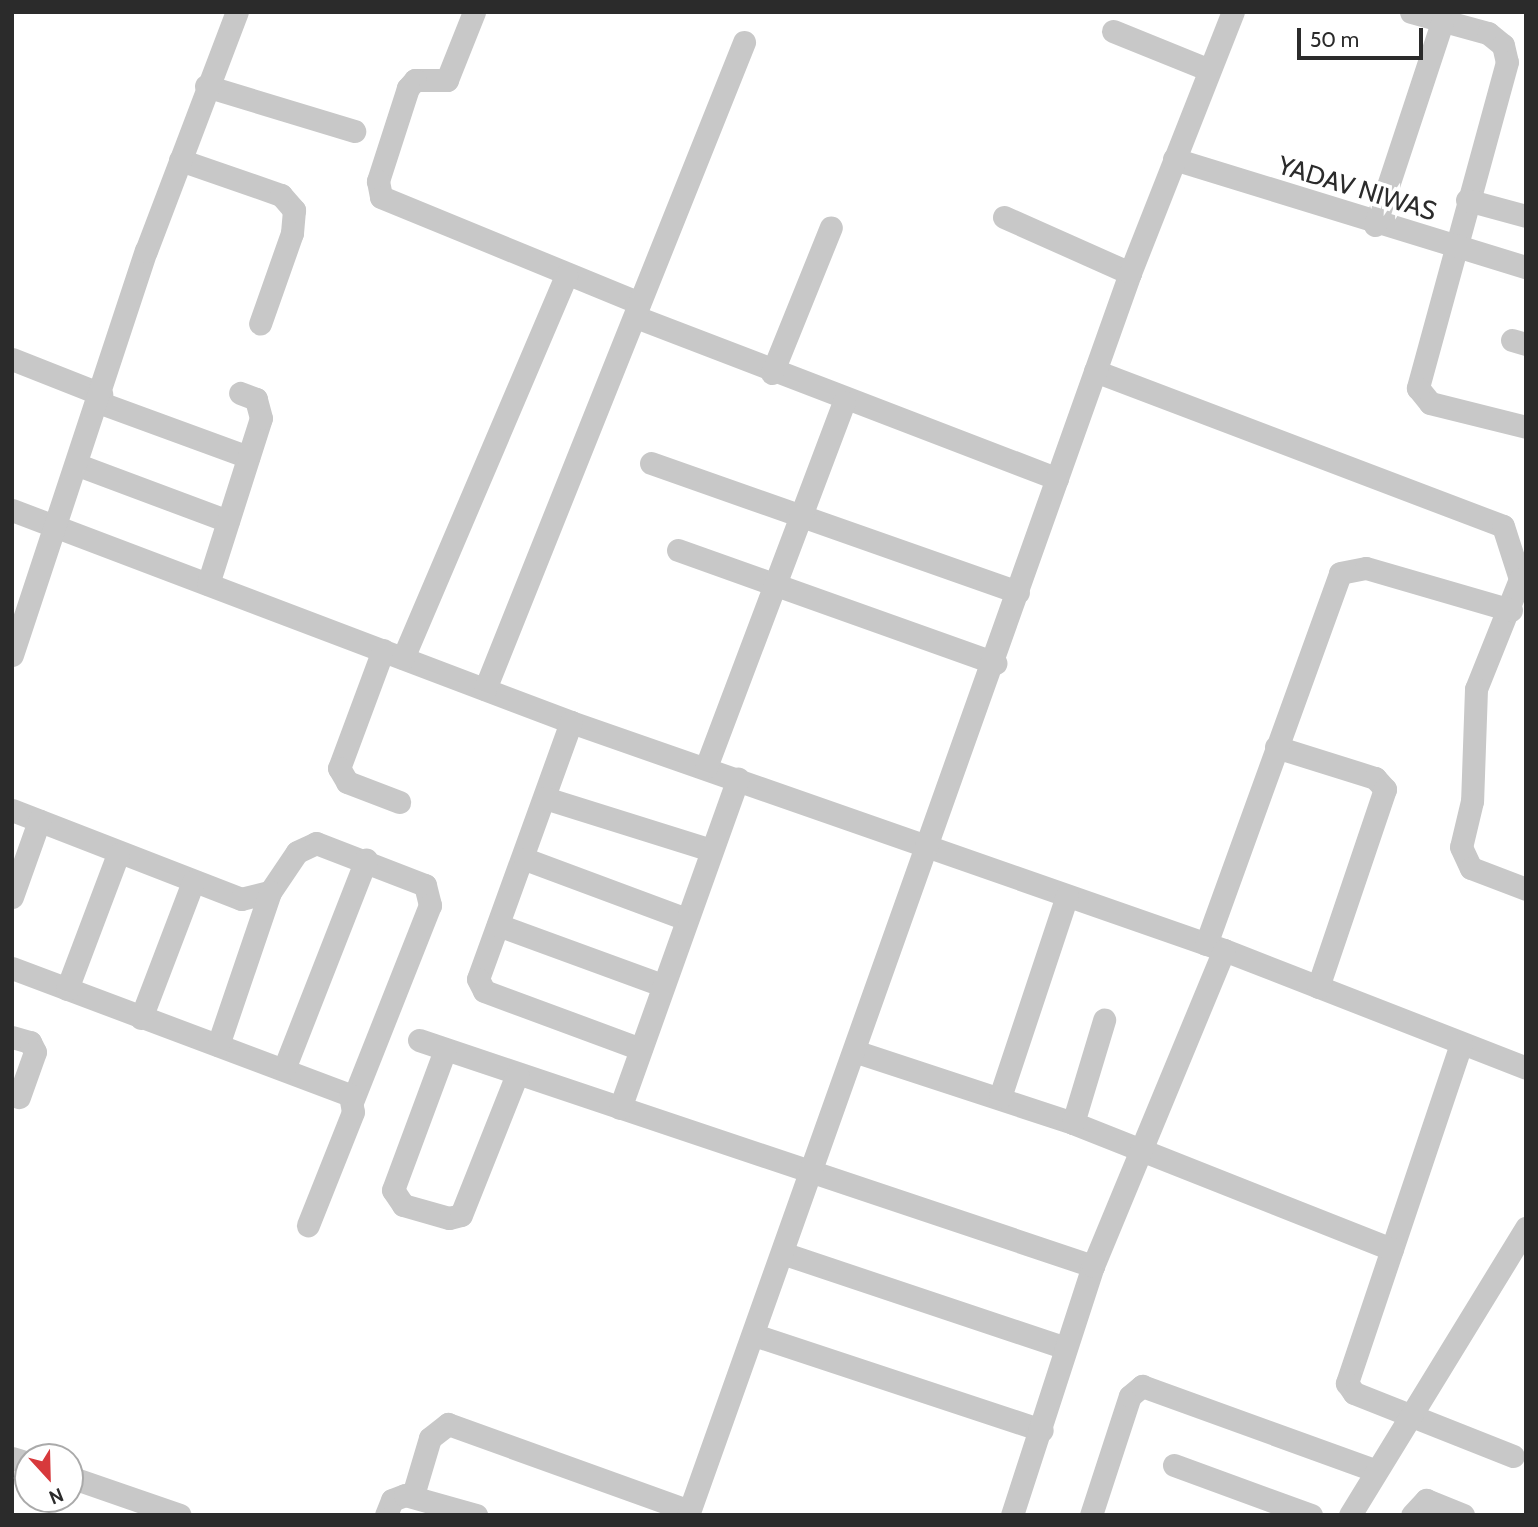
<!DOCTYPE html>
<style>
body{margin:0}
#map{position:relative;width:1538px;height:1527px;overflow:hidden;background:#fff;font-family:Cabin,sans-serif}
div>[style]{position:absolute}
.minor>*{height:23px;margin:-11.5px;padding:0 11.5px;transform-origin:11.5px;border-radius:11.5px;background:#c8c8c8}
span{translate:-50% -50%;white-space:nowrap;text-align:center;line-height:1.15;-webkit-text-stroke:7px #fff;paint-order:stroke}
.street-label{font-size:26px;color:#2b2b2b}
.frame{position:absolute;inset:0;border:14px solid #2b2b2b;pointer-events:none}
.north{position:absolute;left:14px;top:1443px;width:70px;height:70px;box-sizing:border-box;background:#fff;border:2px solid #aaa;border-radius:50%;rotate:158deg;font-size:19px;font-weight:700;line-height:28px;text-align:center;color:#2b2b2b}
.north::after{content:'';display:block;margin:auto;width:24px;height:32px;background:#d7393c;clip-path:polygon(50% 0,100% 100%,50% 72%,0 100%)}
.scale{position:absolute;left:1297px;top:28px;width:126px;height:32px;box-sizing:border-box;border:4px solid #2b2b2b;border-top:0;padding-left:9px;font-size:21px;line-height:24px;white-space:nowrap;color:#2b2b2b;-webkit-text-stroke:5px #fff;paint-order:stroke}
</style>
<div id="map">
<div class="minor">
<i style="left:474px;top:12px;width:73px;rotate:111.7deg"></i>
<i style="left:447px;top:80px;width:32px;rotate:180deg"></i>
<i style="left:415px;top:80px;width:11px;rotate:131deg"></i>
<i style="left:408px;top:88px;width:98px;rotate:107.9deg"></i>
<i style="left:378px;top:181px;width:16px;rotate:79deg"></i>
<i style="left:381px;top:197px;width:279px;rotate:22.3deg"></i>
<i style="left:1411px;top:12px;width:80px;rotate:15.3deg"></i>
<i style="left:1488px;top:33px;width:19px;rotate:39deg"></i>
<i style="left:1503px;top:45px;width:17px;rotate:77deg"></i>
<i style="left:1507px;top:62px;width:338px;rotate:105.3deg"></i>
<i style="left:1418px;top:388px;width:19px;rotate:51deg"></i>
<i style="left:1430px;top:403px;width:99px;rotate:14deg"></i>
<i style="left:1113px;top:31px;width:101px;rotate:22deg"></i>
<i style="left:206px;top:86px;width:155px;rotate:16.9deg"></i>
<i style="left:1174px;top:159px;width:368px;rotate:17.1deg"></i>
<i style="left:180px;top:160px;width:107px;rotate:19.1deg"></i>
<i style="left:281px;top:195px;width:20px;rotate:49deg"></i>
<i style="left:294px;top:210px;width:23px;rotate:95deg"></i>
<i style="left:292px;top:233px;width:96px;rotate:109.4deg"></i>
<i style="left:1467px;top:200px;width:61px;rotate:15.2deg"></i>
<i style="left:1004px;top:217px;width:138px;rotate:24deg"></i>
<i style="left:1375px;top:225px;width:213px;rotate:-71.7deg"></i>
<i style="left:636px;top:317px;width:451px;rotate:21deg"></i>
<i style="left:1512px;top:340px;width:15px;rotate:16deg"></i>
<i style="left:12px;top:359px;width:96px;rotate:21.5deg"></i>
<i style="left:1095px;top:371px;width:436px;rotate:20.8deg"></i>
<i style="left:1503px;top:526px;width:56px;rotate:72.2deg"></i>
<i style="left:1520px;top:579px;width:118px;rotate:111.8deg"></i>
<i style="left:1476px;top:689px;width:112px;rotate:92deg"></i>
<i style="left:1472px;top:801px;width:47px;rotate:103.4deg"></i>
<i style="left:1461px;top:847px;width:23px;rotate:65deg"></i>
<i style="left:1471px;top:868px;width:59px;rotate:20.9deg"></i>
<i style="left:772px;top:373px;width:157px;rotate:-68deg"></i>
<i style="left:98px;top:402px;width:160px;rotate:20.1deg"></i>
<i style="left:651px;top:463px;width:389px;rotate:19.4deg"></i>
<i style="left:78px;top:465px;width:160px;rotate:20.5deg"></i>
<i style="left:12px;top:510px;width:598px;rotate:20.77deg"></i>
<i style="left:571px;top:722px;width:692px;rotate:19.25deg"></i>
<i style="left:1224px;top:950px;width:324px;rotate:21.3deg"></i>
<i style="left:678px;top:550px;width:337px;rotate:19.6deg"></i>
<i style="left:208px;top:584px;width:174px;rotate:-72.3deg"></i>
<i style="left:261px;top:418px;width:20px;rotate:-105deg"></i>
<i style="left:256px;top:399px;width:17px;rotate:-159deg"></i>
<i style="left:383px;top:650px;width:126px;rotate:110.4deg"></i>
<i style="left:339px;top:768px;width:16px;rotate:60deg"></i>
<i style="left:347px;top:782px;width:56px;rotate:21deg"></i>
<i style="left:12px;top:655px;width:426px;rotate:-71.7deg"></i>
<i style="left:146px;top:251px;width:256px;rotate:-69.2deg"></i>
<i style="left:403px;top:658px;width:416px;rotate:-66.9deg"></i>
<i style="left:485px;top:689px;width:697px;rotate:-68.18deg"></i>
<i style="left:571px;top:722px;width:273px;rotate:109.9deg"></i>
<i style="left:478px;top:979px;width:13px;rotate:63deg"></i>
<i style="left:484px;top:991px;width:167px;rotate:20.3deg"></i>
<i style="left:1276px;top:747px;width:104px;rotate:17.4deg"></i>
<i style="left:1375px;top:778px;width:15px;rotate:48deg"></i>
<i style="left:1385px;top:789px;width:209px;rotate:108.7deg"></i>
<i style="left:706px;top:767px;width:390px;rotate:-69.3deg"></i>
<i style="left:545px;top:798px;width:174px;rotate:17.4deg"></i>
<i style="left:12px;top:810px;width:246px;rotate:21.2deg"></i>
<i style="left:241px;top:899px;width:30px;rotate:-14deg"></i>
<i style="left:270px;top:892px;width:48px;rotate:-56deg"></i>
<i style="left:297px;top:852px;width:21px;rotate:-25deg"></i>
<i style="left:316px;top:843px;width:117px;rotate:21.1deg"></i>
<i style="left:425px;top:885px;width:21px;rotate:76deg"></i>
<i style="left:430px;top:905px;width:209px;rotate:111.6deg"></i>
<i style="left:525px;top:859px;width:172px;rotate:20.4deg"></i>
<i style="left:12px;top:897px;width:81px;rotate:-70.4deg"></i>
<i style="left:498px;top:925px;width:175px;rotate:20.1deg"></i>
<i style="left:1206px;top:944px;width:394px;rotate:-70.1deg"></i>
<i style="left:1340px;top:573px;width:26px;rotate:-11deg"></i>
<i style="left:1366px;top:568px;width:151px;rotate:16.2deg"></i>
<i style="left:12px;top:968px;width:361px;rotate:20.6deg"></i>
<i style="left:350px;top:1095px;width:17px;rotate:80deg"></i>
<i style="left:353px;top:1112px;width:122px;rotate:111.7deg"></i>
<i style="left:67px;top:989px;width:144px;rotate:-69.3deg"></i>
<i style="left:141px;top:1018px;width:146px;rotate:-69.1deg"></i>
<i style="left:12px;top:1037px;width:19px;rotate:16deg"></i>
<i style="left:30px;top:1042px;width:11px;rotate:63deg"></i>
<i style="left:35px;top:1052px;width:48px;rotate:109.6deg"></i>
<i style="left:419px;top:1040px;width:711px;rotate:18.54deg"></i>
<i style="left:1461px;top:1044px;width:358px;rotate:108.6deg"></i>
<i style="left:1347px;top:1383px;width:12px;rotate:55deg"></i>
<i style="left:1354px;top:1393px;width:171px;rotate:21.6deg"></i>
<i style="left:218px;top:1045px;width:162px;rotate:-71.2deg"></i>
<i style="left:445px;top:1050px;width:149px;rotate:110.4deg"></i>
<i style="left:393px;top:1190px;width:18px;rotate:56deg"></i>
<i style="left:403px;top:1205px;width:48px;rotate:15.8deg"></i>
<i style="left:449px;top:1218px;width:12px;rotate:-14deg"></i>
<i style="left:461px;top:1215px;width:152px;rotate:-68.3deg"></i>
<i style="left:854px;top:1051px;width:231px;rotate:18.2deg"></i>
<i style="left:1073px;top:1123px;width:343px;rotate:21.6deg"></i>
<i style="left:284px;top:1069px;width:225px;rotate:-68.6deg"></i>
<i style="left:1000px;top:1097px;width:212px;rotate:-71.6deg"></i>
<i style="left:620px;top:1108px;width:350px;rotate:-70.3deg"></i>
<i style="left:1073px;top:1123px;width:108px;rotate:-73.2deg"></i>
<i style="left:782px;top:1253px;width:299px;rotate:18.5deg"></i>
<i style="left:754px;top:1335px;width:303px;rotate:18.3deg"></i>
<i style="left:12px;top:1458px;width:17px;rotate:17deg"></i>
<i style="left:1174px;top:1465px;width:146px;rotate:20.1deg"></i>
<i style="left:70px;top:1477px;width:116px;rotate:19.1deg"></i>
<i style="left:413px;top:1495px;width:59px;rotate:-73.4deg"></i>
<i style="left:430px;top:1438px;width:23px;rotate:-38deg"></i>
<i style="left:448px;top:1424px;width:256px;rotate:19.8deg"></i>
<i style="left:386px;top:1515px;width:16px;rotate:-68deg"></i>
<i style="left:392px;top:1500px;width:14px;rotate:-21deg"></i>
<i style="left:405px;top:1495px;width:74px;rotate:15.7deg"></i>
<i style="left:688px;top:1515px;width:1318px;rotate:-70.41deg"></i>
<i style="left:1130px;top:273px;width:281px;rotate:-68.5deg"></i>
<i style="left:1012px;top:1515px;width:262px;rotate:-72deg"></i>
<i style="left:1093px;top:1266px;width:342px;rotate:-67.5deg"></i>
<i style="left:1091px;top:1515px;width:125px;rotate:-71.9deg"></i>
<i style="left:1130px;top:1396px;width:16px;rotate:-40deg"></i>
<i style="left:1142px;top:1386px;width:247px;rotate:19.9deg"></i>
<i style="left:1350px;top:1515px;width:337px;rotate:-58.5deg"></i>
<i style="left:1412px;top:1515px;width:21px;rotate:-47deg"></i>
<i style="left:1426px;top:1500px;width:40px;rotate:22deg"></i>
</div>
<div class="street-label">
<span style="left:1357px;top:189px;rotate:17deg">YADAV NIWAS</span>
</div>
<div class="frame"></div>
<div class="north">N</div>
<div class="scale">50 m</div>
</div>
